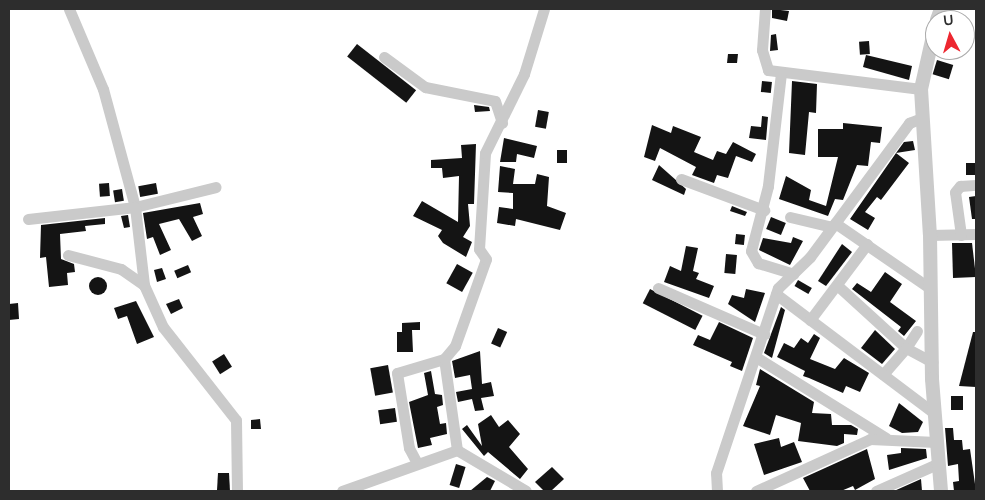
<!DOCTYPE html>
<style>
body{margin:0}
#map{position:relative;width:985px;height:500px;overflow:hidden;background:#fff;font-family:"Nunito Sans",sans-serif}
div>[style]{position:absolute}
.building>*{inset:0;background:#141414;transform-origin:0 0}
.round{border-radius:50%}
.minor>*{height:11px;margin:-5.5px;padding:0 5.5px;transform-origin:5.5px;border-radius:5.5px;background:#cacaca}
.tertiary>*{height:14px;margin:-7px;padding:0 7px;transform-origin:7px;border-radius:7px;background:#cacaca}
span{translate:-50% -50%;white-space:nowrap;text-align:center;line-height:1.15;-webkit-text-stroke:5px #fff;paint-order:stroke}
.frame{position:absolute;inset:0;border:10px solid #2d2d2d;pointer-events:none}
.north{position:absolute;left:925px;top:10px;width:50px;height:50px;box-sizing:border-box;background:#fff;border:1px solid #ababab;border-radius:50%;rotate:354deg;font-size:14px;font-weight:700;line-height:20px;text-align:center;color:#2d2d2d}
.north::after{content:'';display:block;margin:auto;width:18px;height:22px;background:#ed2730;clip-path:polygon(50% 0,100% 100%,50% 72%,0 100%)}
</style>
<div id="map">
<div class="building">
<i style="clip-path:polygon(772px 9px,789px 11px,787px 21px,772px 18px)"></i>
<i style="clip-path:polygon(776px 34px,778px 50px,770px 51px,771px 35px)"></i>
<i style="left:869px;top:41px;width:13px;height:10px;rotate:86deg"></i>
<i style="left:357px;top:44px;width:75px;height:16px;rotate:38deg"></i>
<i style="clip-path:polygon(728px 54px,738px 54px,737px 63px,727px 63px)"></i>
<i style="clip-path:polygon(866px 55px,912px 66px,909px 80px,863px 67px)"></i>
<i style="left:937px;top:60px;width:17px;height:15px;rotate:17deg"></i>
<i style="left:762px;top:81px;width:10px;height:11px;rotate:6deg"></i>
<i style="clip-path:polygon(792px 81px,817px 84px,816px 113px,809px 112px,805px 155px,789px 153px)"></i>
<i style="clip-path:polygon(474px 105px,489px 107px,490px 111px,475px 112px)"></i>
<i style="left:538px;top:110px;width:11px;height:17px;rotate:10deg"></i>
<i style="clip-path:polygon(762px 116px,768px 117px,766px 140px,749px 138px,751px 126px,761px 127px)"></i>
<i style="clip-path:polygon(843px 123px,882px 127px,880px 143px,871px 142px,868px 166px,857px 165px,843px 200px,835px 199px,828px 216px,779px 199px,786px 176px,811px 190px,809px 200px,826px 206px,838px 157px,818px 157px,818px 129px,843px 129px)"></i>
<i style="clip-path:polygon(652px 125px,671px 133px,673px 126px,701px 137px,694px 152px,713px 160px,717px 151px,726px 154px,733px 142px,756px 154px,752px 162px,736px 156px,728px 178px,717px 175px,714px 183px,692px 175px,696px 167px,660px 148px,655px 161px,644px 157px)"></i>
<i style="clip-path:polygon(504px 138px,537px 146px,534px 158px,517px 154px,516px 162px,500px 162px)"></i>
<i style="clip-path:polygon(913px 141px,915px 150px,896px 153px,904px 142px)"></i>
<i style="clip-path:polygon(476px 144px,474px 204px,468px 204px,470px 226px,463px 237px,472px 242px,466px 257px,443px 243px,438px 236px,442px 230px,413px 216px,422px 201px,458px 222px,459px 176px,443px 178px,442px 168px,431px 168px,431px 160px,462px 158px,461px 145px)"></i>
<i style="left:557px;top:150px;width:10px;height:13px"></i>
<i style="clip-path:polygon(896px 153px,909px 163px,881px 200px,877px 197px,865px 212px,875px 218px,868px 230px,850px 219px)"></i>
<i style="left:976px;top:163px;width:12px;height:10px;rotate:90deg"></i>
<i style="clip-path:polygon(659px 165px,686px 189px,684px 195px,652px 180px)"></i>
<i style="clip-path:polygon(500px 166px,515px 169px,513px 184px,535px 184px,537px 174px,549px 177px,547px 206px,566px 213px,560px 230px,516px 219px,515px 226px,497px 223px,499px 207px,513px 209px,513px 193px,498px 192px)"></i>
<i style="left:109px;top:183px;width:13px;height:10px;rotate:86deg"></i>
<i style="left:156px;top:183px;width:11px;height:18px;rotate:80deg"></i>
<i style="left:122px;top:189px;width:12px;height:9px;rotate:81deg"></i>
<i style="clip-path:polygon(976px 196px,976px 219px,972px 219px,969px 197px)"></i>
<i style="clip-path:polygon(200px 203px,203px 214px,193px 217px,202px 236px,192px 241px,179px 219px,159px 224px,171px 250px,160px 255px,153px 237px,147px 239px,143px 213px)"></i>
<i style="clip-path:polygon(732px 206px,747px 212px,745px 216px,730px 211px)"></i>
<i style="clip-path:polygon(128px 215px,130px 227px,124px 228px,121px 216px)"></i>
<i style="left:771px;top:217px;width:16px;height:13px;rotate:22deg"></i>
<i style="clip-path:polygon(105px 218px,105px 224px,85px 226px,86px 231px,60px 234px,61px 259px,74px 264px,75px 272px,67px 273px,68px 285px,49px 287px,46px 257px,40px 258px,41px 225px)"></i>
<i style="left:736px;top:234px;width:9px;height:10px;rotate:6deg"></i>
<i style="clip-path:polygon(793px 237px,803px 241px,790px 265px,759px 250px,763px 238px,791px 243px)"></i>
<i style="clip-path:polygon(952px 243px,972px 243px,976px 277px,953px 278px)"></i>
<i style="clip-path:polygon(842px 244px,852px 252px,826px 286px,818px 281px)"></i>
<i style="clip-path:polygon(686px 246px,698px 248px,693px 271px,699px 273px,696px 279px,714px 286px,709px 298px,664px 282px,670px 266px,681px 271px)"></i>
<i style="left:726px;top:254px;width:11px;height:19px;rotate:5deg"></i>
<i style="left:457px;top:264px;width:18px;height:22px;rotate:29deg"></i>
<i style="left:188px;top:265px;width:8px;height:15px;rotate:67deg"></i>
<i style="clip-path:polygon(162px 268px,166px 279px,157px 282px,154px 270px)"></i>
<i style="clip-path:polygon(885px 272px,902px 284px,890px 302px,916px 321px,904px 336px,898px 331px,901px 327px,852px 289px,857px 283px,871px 292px)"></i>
<i class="round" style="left:89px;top:277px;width:18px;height:18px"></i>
<i style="left:798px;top:280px;width:16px;height:7px;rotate:30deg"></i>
<i style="left:650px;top:289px;width:59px;height:16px;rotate:27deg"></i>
<i style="clip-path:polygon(746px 289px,765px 293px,755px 322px,728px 304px,732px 295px,744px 298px)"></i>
<i style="clip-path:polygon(179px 299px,183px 308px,171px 314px,166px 304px)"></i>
<i style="clip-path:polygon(136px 301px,154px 337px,137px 344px,127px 316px,118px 319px,114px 308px)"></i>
<i style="clip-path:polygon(18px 303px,19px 319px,9px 320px,9px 304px)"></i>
<i style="clip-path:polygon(781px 307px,785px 310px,772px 358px,764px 353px)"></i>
<i style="clip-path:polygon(420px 322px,420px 330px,412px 330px,413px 352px,397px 352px,397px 332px,402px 332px,402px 323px)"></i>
<i style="clip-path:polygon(719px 322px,753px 338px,742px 371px,730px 366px,732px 362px,693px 345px,698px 335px,710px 340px)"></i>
<i style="left:498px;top:328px;width:10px;height:17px;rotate:24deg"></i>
<i style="clip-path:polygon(875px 330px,895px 349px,882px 364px,861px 348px)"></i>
<i style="clip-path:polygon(973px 332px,976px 332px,976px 387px,959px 386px)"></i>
<i style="clip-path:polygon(814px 334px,820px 338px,810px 359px,835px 369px,844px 358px,869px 373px,860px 392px,846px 386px,843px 393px,809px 378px,803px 376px,805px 371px,777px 357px,784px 343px,794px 348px,801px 338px,808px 343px)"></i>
<i style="clip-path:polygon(480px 351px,482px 384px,491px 382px,494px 396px,481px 398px,484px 410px,475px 411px,472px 399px,458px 402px,456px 392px,472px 389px,470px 375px,455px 378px,452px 361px)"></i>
<i style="left:224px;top:354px;width:15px;height:14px;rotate:58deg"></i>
<i style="left:388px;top:365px;width:28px;height:18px;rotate:80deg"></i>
<i style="clip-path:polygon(760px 369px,814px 402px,812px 413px,831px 414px,832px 425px,851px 425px,858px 429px,857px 435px,844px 434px,844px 443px,837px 446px,798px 441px,801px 423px,776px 415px,770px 435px,743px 426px,760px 386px,756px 385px)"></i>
<i style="clip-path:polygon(431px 371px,435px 394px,442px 395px,443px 405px,437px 407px,440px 424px,446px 423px,447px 434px,430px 438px,432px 445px,418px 448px,409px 402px,428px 395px,424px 373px)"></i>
<i style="left:951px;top:396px;width:12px;height:14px"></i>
<i style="clip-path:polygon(899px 403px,923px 422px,918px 432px,902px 433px,889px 426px)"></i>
<i style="left:395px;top:408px;width:14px;height:17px;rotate:82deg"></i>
<i style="clip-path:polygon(491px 415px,499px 427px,508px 420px,520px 434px,509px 447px,528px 469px,520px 479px,488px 452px,484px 456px,462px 429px,467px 425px,482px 446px,478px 424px)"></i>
<i style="clip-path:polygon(260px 419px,261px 429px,251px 429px,251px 420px)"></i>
<i style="clip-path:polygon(945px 428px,953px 428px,954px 440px,962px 440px,963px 450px,970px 449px,976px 491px,954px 491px,953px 482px,959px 481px,958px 464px,948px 466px)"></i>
<i style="clip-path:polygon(779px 438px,781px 447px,794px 442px,802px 462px,764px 475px,754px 444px)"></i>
<i style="clip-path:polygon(901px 448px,926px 449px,927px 458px,889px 470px,887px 455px,901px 453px)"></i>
<i style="clip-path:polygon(867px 449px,875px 479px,855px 490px,853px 486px,841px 491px,810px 491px,803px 478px)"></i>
<i style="left:456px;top:464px;width:10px;height:22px;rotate:17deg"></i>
<i style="clip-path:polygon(552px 467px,564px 479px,551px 491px,544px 491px,535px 482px)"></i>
<i style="clip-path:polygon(218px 473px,229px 473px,230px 491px,217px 490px)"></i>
<i style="clip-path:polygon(487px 477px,495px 481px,490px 491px,470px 491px)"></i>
<i style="clip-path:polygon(921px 479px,922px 491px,894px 491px)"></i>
</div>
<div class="minor">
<i style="left:69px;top:9px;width:87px;rotate:67deg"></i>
<i style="left:103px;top:89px;width:122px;rotate:74.8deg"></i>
<i style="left:135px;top:207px;width:83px;rotate:-13.9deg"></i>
<i style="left:765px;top:9px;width:41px;rotate:94.2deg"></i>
<i style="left:762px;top:50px;width:21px;rotate:73deg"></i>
<i style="left:768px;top:70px;width:154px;rotate:7.1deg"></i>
<i style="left:384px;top:57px;width:51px;rotate:36.2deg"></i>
<i style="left:425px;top:87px;width:71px;rotate:11.3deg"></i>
<i style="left:495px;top:101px;width:23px;rotate:72deg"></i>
<i style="left:781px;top:73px;width:114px;rotate:96.6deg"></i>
<i style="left:768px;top:186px;width:67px;rotate:104.7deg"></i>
<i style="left:751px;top:251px;width:14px;rotate:60deg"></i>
<i style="left:758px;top:263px;width:37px;rotate:17deg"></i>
<i style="left:681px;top:179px;width:89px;rotate:20.5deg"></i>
<i style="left:790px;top:217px;width:43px;rotate:13.4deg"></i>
<i style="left:28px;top:219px;width:108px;rotate:-6.4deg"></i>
<i style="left:135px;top:207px;width:79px;rotate:83.4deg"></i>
<i style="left:144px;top:285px;width:46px;rotate:65.7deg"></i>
<i style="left:163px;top:327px;width:118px;rotate:51.9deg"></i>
<i style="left:236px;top:420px;width:71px;rotate:89.2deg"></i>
<i style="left:835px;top:223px;width:116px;rotate:34.5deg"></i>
<i style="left:930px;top:235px;width:46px;rotate:-1.2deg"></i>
<i style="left:961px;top:235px;width:43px;rotate:-97.9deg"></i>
<i style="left:955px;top:192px;width:8px;rotate:-50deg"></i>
<i style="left:960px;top:186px;width:16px;rotate:-4deg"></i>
<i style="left:68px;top:255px;width:55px;rotate:14.8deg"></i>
<i style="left:121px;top:269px;width:28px;rotate:35deg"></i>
<i style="left:838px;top:286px;width:92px;rotate:42.4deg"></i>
<i style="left:906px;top:348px;width:35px;rotate:131deg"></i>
<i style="left:658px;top:288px;width:116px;rotate:23.5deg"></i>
<i style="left:776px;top:294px;width:198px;rotate:37deg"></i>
<i style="left:810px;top:320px;width:95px;rotate:-53.1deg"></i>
<i style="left:917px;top:331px;width:20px;rotate:123deg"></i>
<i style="left:906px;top:348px;width:30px;rotate:28deg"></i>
<i style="left:756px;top:357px;width:153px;rotate:31.9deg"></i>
<i style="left:457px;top:450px;width:80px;rotate:30.7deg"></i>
<i style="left:417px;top:463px;width:17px;rotate:-118deg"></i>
<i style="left:409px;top:448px;width:76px;rotate:-99.1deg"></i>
<i style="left:397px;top:373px;width:49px;rotate:-16.6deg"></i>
<i style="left:342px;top:491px;width:122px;rotate:-19.6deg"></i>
<i style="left:457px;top:450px;width:92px;rotate:-98.1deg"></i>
<i style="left:444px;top:359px;width:17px;rotate:-50deg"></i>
<i style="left:455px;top:346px;width:92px;rotate:-70.4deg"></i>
<i style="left:486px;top:259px;width:12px;rotate:-125deg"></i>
<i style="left:479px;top:249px;width:96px;rotate:-86.4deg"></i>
<i style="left:485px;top:153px;width:88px;rotate:-63.7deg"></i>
<i style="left:524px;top:74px;width:68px;rotate:-72.9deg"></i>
<i style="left:717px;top:491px;width:18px;rotate:-93deg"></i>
<i style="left:716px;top:473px;width:195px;rotate:-71.5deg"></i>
<i style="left:778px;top:288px;width:45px;rotate:-44.1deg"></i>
<i style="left:810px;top:257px;width:167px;rotate:-53.5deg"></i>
<i style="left:909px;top:123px;width:14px;rotate:-21deg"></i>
<i style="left:756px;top:491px;width:125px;rotate:-24.5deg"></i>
<i style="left:870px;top:439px;width:66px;rotate:2.6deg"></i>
<i style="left:876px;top:491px;width:67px;rotate:-23.9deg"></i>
</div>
<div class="tertiary">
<i style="left:937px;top:20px;width:12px;rotate:-70deg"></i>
<i style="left:935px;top:27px;width:64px;rotate:102.7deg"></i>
<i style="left:921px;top:89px;width:146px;rotate:86.5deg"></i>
<i style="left:930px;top:235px;width:144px;rotate:89.2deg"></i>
<i style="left:932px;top:379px;width:112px;rotate:85.4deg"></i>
</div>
<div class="frame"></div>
<div class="north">U</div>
</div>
